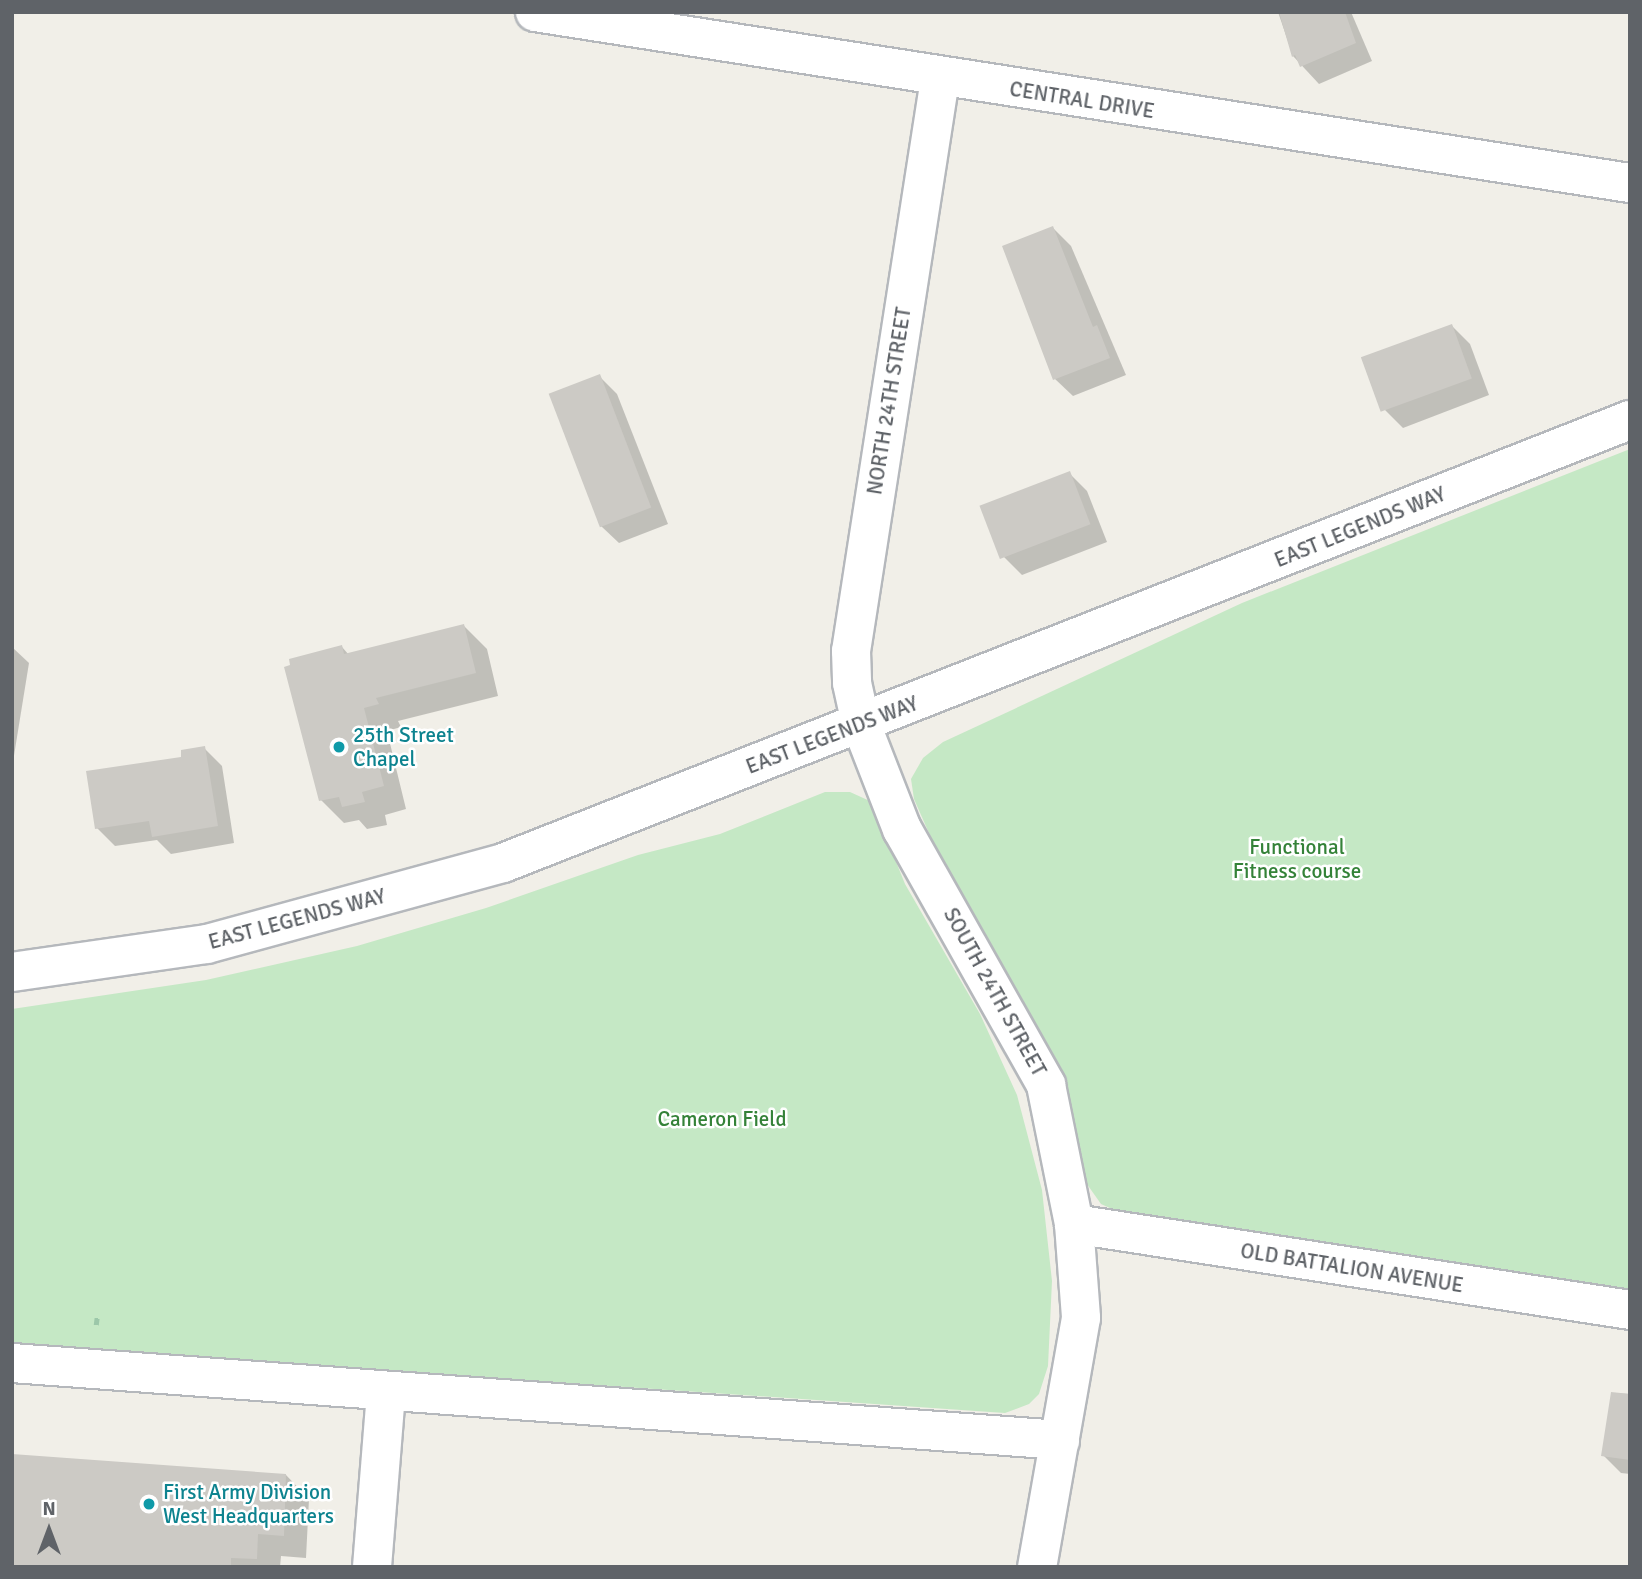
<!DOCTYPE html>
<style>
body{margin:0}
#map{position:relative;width:1642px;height:1579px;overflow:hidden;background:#f1efe8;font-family:Signika,sans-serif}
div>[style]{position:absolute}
.green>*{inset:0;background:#c5e8c5}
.shadow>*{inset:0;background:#0003}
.building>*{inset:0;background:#cccac5;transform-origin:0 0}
.path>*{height:4.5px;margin-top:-2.25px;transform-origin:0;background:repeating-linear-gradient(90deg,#9cc7a9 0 7px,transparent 0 10.5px)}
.roads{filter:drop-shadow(2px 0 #b5b8bc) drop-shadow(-2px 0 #b5b8bc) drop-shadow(0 2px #b5b8bc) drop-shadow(0 -2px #b5b8bc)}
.minor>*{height:38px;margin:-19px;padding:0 19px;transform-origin:19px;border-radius:19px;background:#fff}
.dots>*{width:19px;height:19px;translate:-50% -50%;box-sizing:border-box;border:4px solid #fff;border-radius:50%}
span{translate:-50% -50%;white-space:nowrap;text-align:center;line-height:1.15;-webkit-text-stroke:5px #fff;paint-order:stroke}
.street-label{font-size:21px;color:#5f6368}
.culture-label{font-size:21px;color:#0d838f}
.left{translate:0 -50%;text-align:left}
.park-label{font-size:21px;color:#348238}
.frame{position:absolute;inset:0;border:14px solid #5f6368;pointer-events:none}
.north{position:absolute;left:14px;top:1495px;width:70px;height:70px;-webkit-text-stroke:5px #fff;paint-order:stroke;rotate:0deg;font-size:19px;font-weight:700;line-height:28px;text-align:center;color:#5f6368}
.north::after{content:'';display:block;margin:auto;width:24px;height:32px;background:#5f6368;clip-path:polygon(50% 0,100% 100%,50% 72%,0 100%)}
</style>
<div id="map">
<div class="green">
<i style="clip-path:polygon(1630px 449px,1630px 1294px,1123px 1214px,1101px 1204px,1077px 1170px,914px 799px,911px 779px,923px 758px,943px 742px,1242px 603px)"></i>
<i style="clip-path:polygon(825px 792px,850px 792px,872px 802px,905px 884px,980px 1014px,1017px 1095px,1042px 1190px,1052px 1281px,1048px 1366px,1039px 1394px,1029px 1404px,1005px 1413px,12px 1345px,12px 1009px,206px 980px,357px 946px,486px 908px,638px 855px,720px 834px)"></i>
</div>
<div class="shadow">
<i style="clip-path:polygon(1278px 12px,1351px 12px,1372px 61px,1319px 84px,1293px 56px)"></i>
<i style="clip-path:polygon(1053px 228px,1071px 246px,1126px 375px,1073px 396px,1055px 379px)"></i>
<i style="clip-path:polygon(1452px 326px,1470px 344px,1489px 395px,1403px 428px,1385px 410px)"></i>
<i style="clip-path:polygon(599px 376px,617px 394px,668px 524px,619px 543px,601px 526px)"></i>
<i style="clip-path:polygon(1069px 473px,1087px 491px,1107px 542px,1022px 575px,1004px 557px)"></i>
<i style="clip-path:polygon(464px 626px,487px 649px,498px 696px,398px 721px,401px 727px,387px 731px,406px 809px,385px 815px,387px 825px,367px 829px,359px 820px,344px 823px,321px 800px,342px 647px,349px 655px)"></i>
<i style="clip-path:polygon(12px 647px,29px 663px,12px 768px)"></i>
<i style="clip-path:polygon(204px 748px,222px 766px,234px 843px,171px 854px,157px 840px,115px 846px,97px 828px,183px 758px)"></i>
<i style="clip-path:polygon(1612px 1393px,1630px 1394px,1630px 1474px,1621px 1473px,1603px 1455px)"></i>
<i style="clip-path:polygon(286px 1475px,309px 1499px,306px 1558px,281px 1556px,280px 1567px,12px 1567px)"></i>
</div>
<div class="building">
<i style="clip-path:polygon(1279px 12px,1345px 12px,1356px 43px,1300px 67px,1295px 55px,1292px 57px)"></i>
<i style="clip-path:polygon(1053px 226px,1093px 327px,1097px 325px,1110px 358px,1053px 380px,1002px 246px)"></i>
<i style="left:1452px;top:324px;width:58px;height:97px;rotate:70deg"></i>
<i style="left:600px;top:374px;width:143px;height:55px;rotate:69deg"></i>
<i style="left:1070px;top:471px;width:57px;height:97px;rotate:69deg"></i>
<i style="clip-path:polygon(464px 624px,476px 673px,376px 698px,379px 704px,364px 708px,384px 786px,362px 792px,365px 802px,342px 807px,339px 797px,319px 801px,284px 667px,290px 665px,289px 659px,342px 645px,344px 654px)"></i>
<i style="clip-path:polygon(205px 746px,218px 826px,152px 837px,149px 821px,95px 829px,86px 771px,181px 757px,181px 750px)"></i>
<i style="clip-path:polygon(1611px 1392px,1630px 1394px,1630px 1460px,1601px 1456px)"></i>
<i style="clip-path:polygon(12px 1454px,286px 1474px,284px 1536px,258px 1534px,257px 1559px,231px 1558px,231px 1567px,12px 1567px)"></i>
</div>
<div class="path">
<i style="left:96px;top:1325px;width:8px;rotate:-83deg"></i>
</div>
<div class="roads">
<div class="minor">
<i style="left:535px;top:12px;width:1108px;rotate:8.88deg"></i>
<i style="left:940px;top:79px;width:579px;rotate:98.84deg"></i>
<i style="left:851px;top:651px;width:32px;rotate:88deg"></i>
<i style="left:852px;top:683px;width:42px;rotate:77.6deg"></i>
<i style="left:861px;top:724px;width:113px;rotate:68.7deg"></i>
<i style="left:902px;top:829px;width:294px;rotate:60.6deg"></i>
<i style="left:1046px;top:1085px;width:142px;rotate:78.6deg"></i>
<i style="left:1074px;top:1224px;width:94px;rotate:85.7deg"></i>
<i style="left:1081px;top:1318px;width:253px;rotate:100deg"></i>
<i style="left:12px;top:972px;width:197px;rotate:-8.2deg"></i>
<i style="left:207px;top:944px;width:307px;rotate:-15.3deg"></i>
<i style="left:503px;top:863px;width:1211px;rotate:-21.46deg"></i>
<i style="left:1074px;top:1224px;width:563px;rotate:8.79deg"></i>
<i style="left:12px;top:1363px;width:1051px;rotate:4.2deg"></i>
<i style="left:372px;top:1567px;width:176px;rotate:-85.4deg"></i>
</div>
</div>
<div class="dots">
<i style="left:339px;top:747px;background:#0f9aa8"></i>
<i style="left:149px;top:1504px;background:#0f9aa8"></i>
</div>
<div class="street-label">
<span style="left:1082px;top:100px;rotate:9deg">CENTRAL DRIVE</span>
<span style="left:889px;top:401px;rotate:-81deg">NORTH 24TH STREET</span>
<span style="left:1360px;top:527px;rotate:-22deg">EAST LEGENDS WAY</span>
<span style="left:832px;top:735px;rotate:-21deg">EAST LEGENDS WAY</span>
<span style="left:297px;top:919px;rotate:-15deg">EAST LEGENDS WAY</span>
<span style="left:995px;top:992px;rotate:61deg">SOUTH 24TH STREET</span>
<span style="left:1352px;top:1268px;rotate:9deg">OLD BATTALION AVENUE</span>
</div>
<div class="culture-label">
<span class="left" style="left:353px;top:747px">25th Street<br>Chapel</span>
<span class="left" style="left:163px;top:1504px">First Army Division<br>West Headquarters</span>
</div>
<div class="park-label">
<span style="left:1297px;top:859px">Functional<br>Fitness course</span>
<span style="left:722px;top:1119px">Cameron Field</span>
</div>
<div class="frame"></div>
<div class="north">N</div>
</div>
